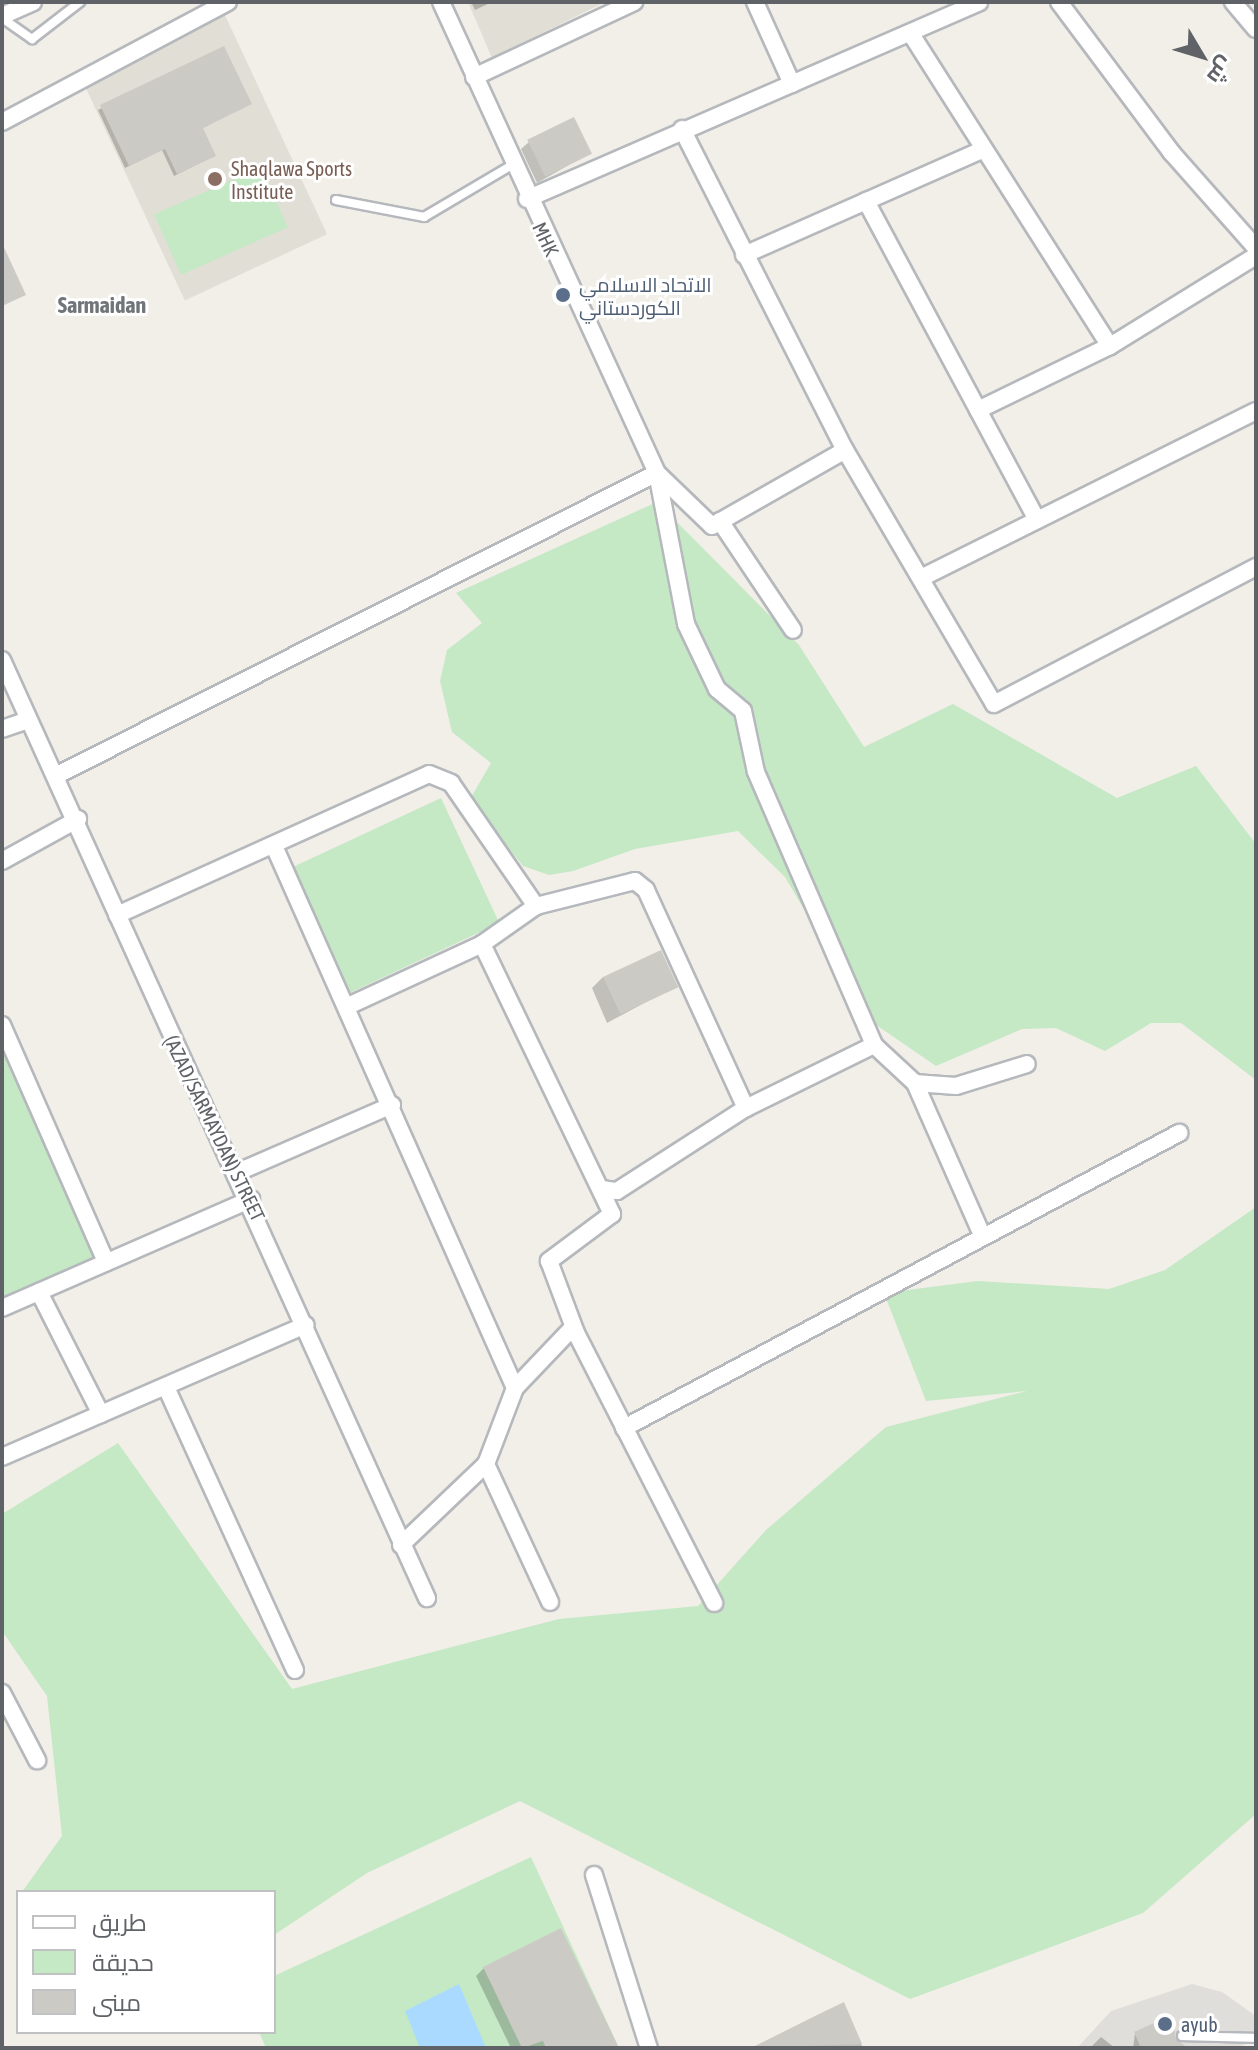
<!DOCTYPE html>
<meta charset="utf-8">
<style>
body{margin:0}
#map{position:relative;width:1258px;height:2050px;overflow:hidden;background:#f1efe8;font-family:"Asap Condensed",Cairo,sans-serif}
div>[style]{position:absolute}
.industrial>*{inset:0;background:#e0deda}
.education>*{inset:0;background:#e1ded6;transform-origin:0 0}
.green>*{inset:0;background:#c5e8c5;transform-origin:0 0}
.water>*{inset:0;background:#aadaff}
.shadow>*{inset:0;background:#0003}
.building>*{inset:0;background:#cccac5;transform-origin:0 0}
.roads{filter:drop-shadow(2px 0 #b5b8bc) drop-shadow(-2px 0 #b5b8bc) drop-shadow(0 2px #b5b8bc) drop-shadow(0 -2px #b5b8bc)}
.lane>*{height:8px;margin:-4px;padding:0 4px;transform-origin:4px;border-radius:4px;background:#fff}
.street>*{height:16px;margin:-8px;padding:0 8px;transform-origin:8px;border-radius:8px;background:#fff}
.dots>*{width:22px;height:22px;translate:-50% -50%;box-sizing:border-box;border:4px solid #fff;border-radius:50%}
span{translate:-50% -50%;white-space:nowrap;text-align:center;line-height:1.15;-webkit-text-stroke:6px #fff;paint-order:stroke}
.education-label{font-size:20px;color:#785e54}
.left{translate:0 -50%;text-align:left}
.street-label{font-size:20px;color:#5f6368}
.service-label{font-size:20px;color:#4e5e75}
.neighbourhood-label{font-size:22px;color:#70757a;font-weight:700}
.frame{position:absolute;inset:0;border:4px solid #5f6368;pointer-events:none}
.legend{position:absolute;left:16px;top:1890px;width:260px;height:144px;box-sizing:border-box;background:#fff;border:2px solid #bfc1c3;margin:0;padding:10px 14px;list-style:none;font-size:24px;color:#5f6368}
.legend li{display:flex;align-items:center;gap:16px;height:40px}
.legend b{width:40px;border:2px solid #bfc1c3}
.north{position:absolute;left:1162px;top:16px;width:80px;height:80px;-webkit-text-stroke:6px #fff;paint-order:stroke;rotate:128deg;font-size:22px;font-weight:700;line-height:32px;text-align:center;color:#5f6368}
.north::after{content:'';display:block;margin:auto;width:28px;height:36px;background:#5f6368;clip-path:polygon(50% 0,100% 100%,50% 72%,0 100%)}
</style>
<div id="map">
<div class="industrial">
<i style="clip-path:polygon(1192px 1984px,1222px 1992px,1256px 2016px,1256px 2039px,1238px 2048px,1077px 2048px,1111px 2011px)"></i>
</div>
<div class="education">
<i style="clip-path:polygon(468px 2px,605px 2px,492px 58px)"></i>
<i style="left:224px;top:13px;width:244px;height:157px;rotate:65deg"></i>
</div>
<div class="green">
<i style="left:261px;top:167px;width:66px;height:117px;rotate:66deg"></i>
<i style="clip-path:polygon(657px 502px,799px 645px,864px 747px,953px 704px,1117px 798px,1196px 766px,1256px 844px,1256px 1080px,1181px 1023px,1151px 1023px,1105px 1051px,1056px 1028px,1022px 1029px,936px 1066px,869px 1020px,785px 877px,738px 831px,635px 849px,573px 871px,549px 875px,523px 866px,470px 799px,491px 763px,452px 732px,440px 681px,447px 650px,482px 623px,456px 593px)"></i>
<i style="left:441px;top:798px;width:138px;height:164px;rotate:65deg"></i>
<i style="clip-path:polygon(2px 1030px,106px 1262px,2px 1308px)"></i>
<i style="clip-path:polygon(1256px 1207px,1256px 1814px,1143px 1913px,910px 1999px,520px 1801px,367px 1873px,274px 1935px,274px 1892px,22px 1892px,62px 1836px,47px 1696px,2px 1631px,2px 1514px,118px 1443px,292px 1689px,559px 1619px,698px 1606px,766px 1530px,886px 1427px,1027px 1391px,926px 1401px,884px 1293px,978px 1281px,1109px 1289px,1165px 1270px)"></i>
<i style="clip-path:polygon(531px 1857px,619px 2048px,266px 2048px,259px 2032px,274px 2032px,274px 1976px)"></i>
</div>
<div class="water">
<i style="clip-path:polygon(459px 1984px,486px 2048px,420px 2048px,405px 2011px)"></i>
</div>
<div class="shadow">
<i style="clip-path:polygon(471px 2px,492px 2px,475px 10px)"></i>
<i style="clip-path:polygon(223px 49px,249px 104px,201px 129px,210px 158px,174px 176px,162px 150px,125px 168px,98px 110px)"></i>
<i style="clip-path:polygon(529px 142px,590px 153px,537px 183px,521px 149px)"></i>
<i style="clip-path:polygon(603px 977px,676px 986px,607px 1023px,592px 988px)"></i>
<i style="clip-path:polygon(484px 1968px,617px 2048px,511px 2048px,476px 1976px)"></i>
<i style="clip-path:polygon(843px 2005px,863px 2048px,755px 2048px)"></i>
<i style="clip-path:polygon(1135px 2034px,1174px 2040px,1184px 2048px,1133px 2048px)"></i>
<i style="clip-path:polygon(1101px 2037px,1115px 2048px,1090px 2048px)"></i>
</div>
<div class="building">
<i style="clip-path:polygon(224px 46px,252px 104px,203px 128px,216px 156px,177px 174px,165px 149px,129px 166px,100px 105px)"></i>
<i style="left:574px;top:117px;width:41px;height:52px;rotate:64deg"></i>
<i style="clip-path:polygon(2px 243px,26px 295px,2px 306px)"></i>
<i style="left:661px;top:950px;width:41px;height:64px;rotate:65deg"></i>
<i style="clip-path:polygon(561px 1928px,619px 2048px,546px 2048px,543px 2041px,522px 2048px,483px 1967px)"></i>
<i style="clip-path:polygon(844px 2002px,862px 2044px,751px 2048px,813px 2017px)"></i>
<i style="clip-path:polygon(1172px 2015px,1176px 2039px,1188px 2048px,1141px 2048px,1134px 2032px)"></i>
</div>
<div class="roads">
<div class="lane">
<i style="left:2px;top:18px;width:37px;rotate:35deg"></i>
<i style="left:32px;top:39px;width:61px;rotate:-37.6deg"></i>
<i style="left:336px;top:200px;width:90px;rotate:10.9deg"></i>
<i style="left:424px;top:217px;width:102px;rotate:-30.6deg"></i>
<i style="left:1182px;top:2036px;width:74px;rotate:1.5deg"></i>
</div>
<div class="street">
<i style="left:441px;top:2px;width:518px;rotate:65.36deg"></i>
<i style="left:657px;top:473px;width:154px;rotate:79.1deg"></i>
<i style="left:686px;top:624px;width:72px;rotate:64.5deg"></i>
<i style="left:717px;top:689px;width:34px;rotate:40deg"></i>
<i style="left:743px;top:711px;width:62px;rotate:78deg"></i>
<i style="left:756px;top:772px;width:297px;rotate:66.6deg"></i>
<i style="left:755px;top:2px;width:90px;rotate:65.7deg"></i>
<i style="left:1059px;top:2px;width:189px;rotate:53.2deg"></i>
<i style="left:1172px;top:153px;width:127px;rotate:48.5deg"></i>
<i style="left:1233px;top:2px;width:35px;rotate:50deg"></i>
<i style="left:2px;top:16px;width:34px;rotate:-24deg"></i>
<i style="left:911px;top:34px;width:370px;rotate:57.5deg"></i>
<i style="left:474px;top:77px;width:177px;rotate:-25.1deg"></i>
<i style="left:2px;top:122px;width:256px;rotate:-28deg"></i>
<i style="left:682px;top:129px;width:360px;rotate:63.1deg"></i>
<i style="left:845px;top:450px;width:294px;rotate:59.6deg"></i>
<i style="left:994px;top:704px;width:296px;rotate:-27.6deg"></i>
<i style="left:527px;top:199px;width:493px;rotate:-23.5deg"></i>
<i style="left:866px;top:201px;width:362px;rotate:61.8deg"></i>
<i style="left:744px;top:255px;width:262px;rotate:-23.8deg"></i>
<i style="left:978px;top:410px;width:147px;rotate:-25.9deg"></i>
<i style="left:1110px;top:346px;width:172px;rotate:-31.7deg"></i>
<i style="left:657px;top:473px;width:76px;rotate:43.9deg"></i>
<i style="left:712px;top:526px;width:153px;rotate:-29.7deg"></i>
<i style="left:720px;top:521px;width:131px;rotate:56.2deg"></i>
<i style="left:923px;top:577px;width:372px;rotate:-26.5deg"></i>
<i style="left:2px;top:660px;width:1030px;rotate:65.63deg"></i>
<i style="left:2px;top:729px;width:28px;rotate:-19deg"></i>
<i style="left:59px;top:774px;width:669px;rotate:-26.72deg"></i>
<i style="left:274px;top:846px;width:593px;rotate:66.03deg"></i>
<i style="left:2px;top:861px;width:87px;rotate:-28.9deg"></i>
<i style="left:117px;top:915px;width:342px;rotate:-24.3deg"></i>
<i style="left:429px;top:774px;width:24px;rotate:22deg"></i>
<i style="left:451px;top:783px;width:150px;rotate:55.4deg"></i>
<i style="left:482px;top:944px;width:300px;rotate:64.3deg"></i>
<i style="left:612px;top:1214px;width:79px;rotate:143.3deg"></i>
<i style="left:549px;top:1261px;width:77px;rotate:69.4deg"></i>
<i style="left:348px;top:1006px;width:148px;rotate:-24.8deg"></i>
<i style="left:482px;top:944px;width:66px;rotate:-35.1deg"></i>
<i style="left:536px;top:906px;width:102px;rotate:-14.2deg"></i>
<i style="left:635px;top:881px;width:14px;rotate:39deg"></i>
<i style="left:646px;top:890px;width:240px;rotate:65.4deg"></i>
<i style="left:2px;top:1025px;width:259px;rotate:66.3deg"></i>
<i style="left:915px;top:1083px;width:168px;rotate:66.2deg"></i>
<i style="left:238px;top:1172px;width:168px;rotate:-23.5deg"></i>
<i style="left:602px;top:1189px;width:15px;rotate:8deg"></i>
<i style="left:617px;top:1191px;width:153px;rotate:-32.8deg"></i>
<i style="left:746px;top:1108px;width:143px;rotate:-26.2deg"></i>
<i style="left:874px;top:1045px;width:56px;rotate:42.8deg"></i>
<i style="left:915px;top:1083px;width:41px;rotate:4.2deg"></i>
<i style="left:956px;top:1086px;width:74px;rotate:-17.2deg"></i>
<i style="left:39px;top:1292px;width:137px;rotate:63.1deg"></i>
<i style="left:2px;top:1308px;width:272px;rotate:-23.6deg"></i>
<i style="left:166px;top:1387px;width:311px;rotate:65.5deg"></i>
<i style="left:624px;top:1428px;width:629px;rotate:-27.99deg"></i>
<i style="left:2px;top:1457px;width:331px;rotate:-23.5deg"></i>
<i style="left:486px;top:1464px;width:81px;rotate:-69.1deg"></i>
<i style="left:515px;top:1388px;width:84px;rotate:-46.4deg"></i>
<i style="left:573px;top:1327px;width:310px;rotate:62.9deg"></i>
<i style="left:401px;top:1545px;width:117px;rotate:-43.6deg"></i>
<i style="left:486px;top:1464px;width:152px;rotate:65.1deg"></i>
<i style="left:2px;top:1693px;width:76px;rotate:62.4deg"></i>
<i style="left:594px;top:1875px;width:182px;rotate:72.4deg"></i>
</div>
</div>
<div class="dots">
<i style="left:215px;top:179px;background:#8d6e63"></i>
<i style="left:563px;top:295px;background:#5c6f8a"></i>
<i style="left:1165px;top:2024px;background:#5c6f8a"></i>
</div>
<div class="education-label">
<span class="left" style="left:231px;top:180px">Shaqlawa Sports<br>Institute</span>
</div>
<div class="street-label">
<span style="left:546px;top:239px;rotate:65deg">MHK</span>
<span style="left:215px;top:1128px;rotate:64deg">(AZAD/SARMAYDAN) STREET</span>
</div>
<div class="service-label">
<span class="left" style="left:579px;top:296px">الاتحاد الاسلامي<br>الكوردستاني</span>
<span class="left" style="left:1181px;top:2024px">ayub</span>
</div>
<div class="neighbourhood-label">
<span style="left:102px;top:306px">Sarmaidan</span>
</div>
<div class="frame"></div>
<ul class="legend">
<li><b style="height:10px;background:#fff"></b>طريق</li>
<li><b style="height:22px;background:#c5e8c5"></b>حديقة</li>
<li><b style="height:22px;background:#cccac5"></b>مبنى</li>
</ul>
<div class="north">ش</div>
</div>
